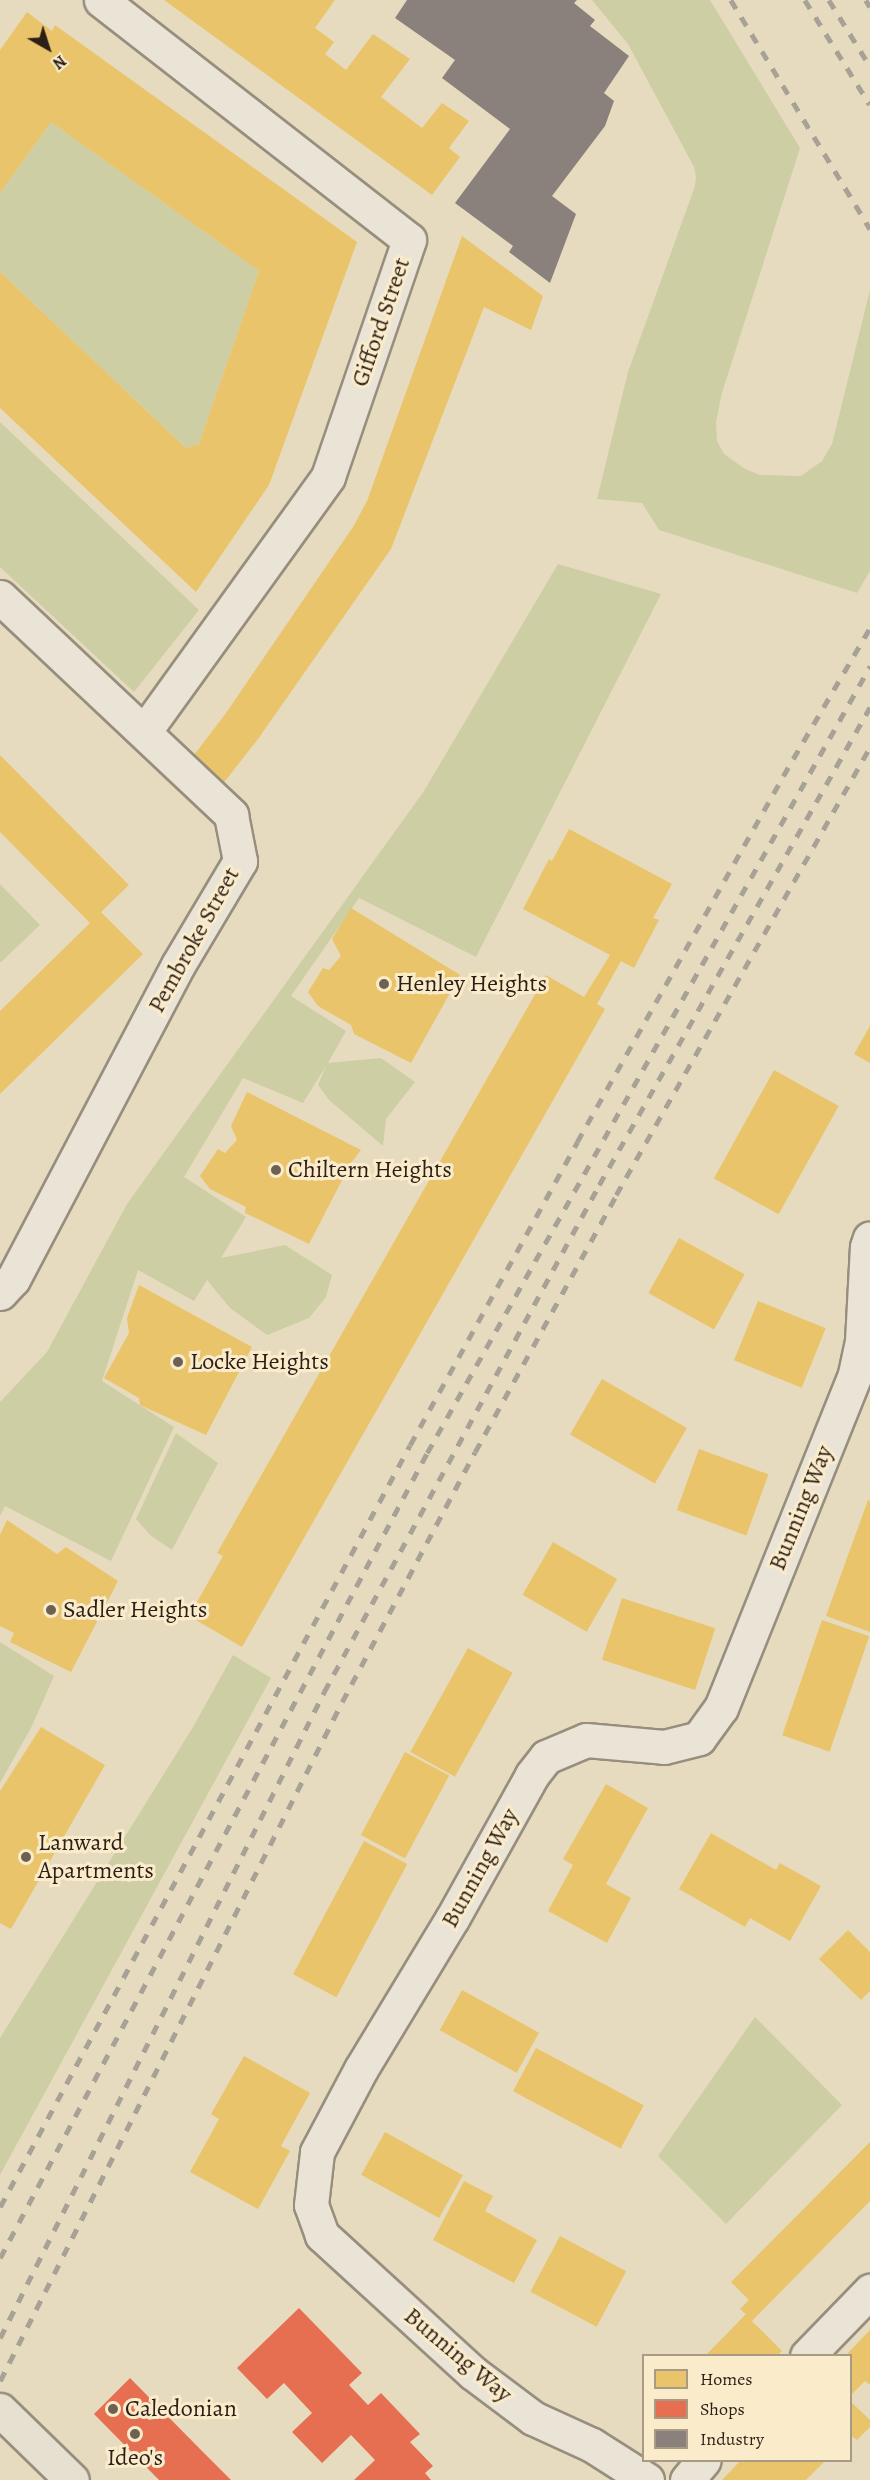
<!DOCTYPE html>
<style>
body{margin:0}
#map{position:relative;width:870px;height:2480px;overflow:hidden;background:#e7dbbf;font-family:Alegreya,serif}
div>[style]{position:absolute}
.green>*{inset:0;background:#cdcea4}
.homes>*{inset:0;background:#e9c46a;transform-origin:0 0}
.shops>*{inset:0;background:#e76f51}
.industry>*{inset:0;background:#8a817c}
.roads{filter:drop-shadow(2px 0 #978e7e) drop-shadow(-2px 0 #978e7e) drop-shadow(0 2px #978e7e) drop-shadow(0 -2px #978e7e)}
.minor>*{height:33px;margin:-16.5px;padding:0 16.5px;transform-origin:16.5px;border-radius:16.5px;background:#eae4d6}
.primary>*{height:33px;margin:-16.5px;padding:0 16.5px;transform-origin:16.5px;border-radius:16.5px;background:#e6e0d0}
.rail>*{height:4.5px;margin-top:-2.25px;transform-origin:0;background:repeating-linear-gradient(90deg,#a7a196 0 10px,transparent 0 20px)}
.dots>*{width:16px;height:16px;translate:-50% -50%;box-sizing:border-box;border:3px solid #faeccb;border-radius:50%}
span{translate:-50% -50%;white-space:nowrap;text-align:center;line-height:1.15;-webkit-text-stroke:6px #faeccb;paint-order:stroke}
.street-label{font-size:24px;color:#2d1f17}
.poi-label{font-size:24px;color:#2d1f17}
.left{translate:0 -50%;text-align:left}
.legend{position:absolute;left:642px;top:2354px;width:210px;height:108px;box-sizing:border-box;background:#faeccb;border:2px solid #a89a83;margin:0;padding:8px 10px;list-style:none;font-size:18px;color:#2d1f17}
.legend li{display:flex;align-items:center;gap:12px;height:30px}
.legend b{width:30px;border:2px solid #a89a83}
.north{position:absolute;left:18px;top:18px;width:60px;height:60px;-webkit-text-stroke:4px #faeccb;paint-order:stroke;rotate:141deg;font-size:16px;font-weight:700;line-height:24px;text-align:center;color:#2d1f17}
.north::after{content:'';display:block;margin:auto;width:21px;height:27px;background:#2d1f17;clip-path:polygon(50% 0,100% 100%,50% 72%,0 100%)}
</style>
<div id="map">
<div class="green">
<i style="clip-path:polygon(592px 0,710px 0,800px 148px,722px 393px,716px 422px,717px 441px,724px 454px,745px 469px,760px 475px,801px 476px,822px 461px,832px 444px,870px 290px,870px 571px,857px 593px,659px 530px,642px 503px,597px 499px,628px 372px,695px 186px,696px 177px,694px 167px,628px 44px)"></i>
<i style="clip-path:polygon(51px 122px,259px 271px,199px 444px,186px 448px,0 272px,0 193px)"></i>
<i style="clip-path:polygon(0 422px,199px 610px,134px 692px,0 567px)"></i>
<i style="clip-path:polygon(558px 564px,661px 594px,476px 957px,359px 898px,291px 996px,346px 1031px,328px 1063px,381px 1058px,415px 1082px,386px 1119px,383px 1146px,329px 1100px,318px 1085px,326px 1066px,303px 1103px,243px 1078px,184px 1177px,246px 1217px,221px 1258px,285px 1245px,332px 1275px,326px 1297px,309px 1318px,267px 1335px,230px 1308px,207px 1280px,194px 1301px,138px 1270px,102px 1381px,174px 1427px,111px 1561px,5px 1506px,0 1516px,0 1402px,47px 1352px,127px 1204px,424px 791px)"></i>
<i style="clip-path:polygon(0 884px,40px 925px,0 963px)"></i>
<i style="clip-path:polygon(176px 1433px,218px 1463px,172px 1550px,150px 1535px,136px 1519px)"></i>
<i style="clip-path:polygon(0 1642px,54px 1676px,31px 1728px,0 1783px)"></i>
<i style="clip-path:polygon(233px 1655px,271px 1678px,0 2175px,0 2038px,193px 1727px)"></i>
<i style="clip-path:polygon(755px 2017px,842px 2105px,726px 2224px,658px 2156px)"></i>
</div>
<div class="homes">
<i style="clip-path:polygon(164px 0,335px 0,315px 28px,334px 42px,325px 54px,346px 70px,373px 34px,410px 59px,381px 97px,422px 128px,442px 103px,469px 121px,449px 148px,460px 157px,432px 195px)"></i>
<i style="clip-path:polygon(27px 12px,52px 31px,55px 25px,357px 242px,269px 485px,196px 592px,0 408px,0 272px,186px 448px,199px 444px,259px 271px,51px 122px,0 193px,0 50px)"></i>
<i style="clip-path:polygon(462px 236px,543px 296px,531px 330px,484px 307px,391px 549px,258px 739px,222px 785px,191px 759px,226px 713px,353px 527px,367px 501px)"></i>
<i style="clip-path:polygon(0 755px,129px 885px,101px 912px,143px 954px,0 1094px,0 1011px,90px 923px,0 832px)"></i>
<i style="clip-path:polygon(569px 829px,672px 884px,653px 918px,659px 920px,634px 968px,621px 961px,597px 1004px,605px 1009px,242px 1647px,189px 1616px,223px 1556px,217px 1553px,546px 975px,584px 997px,610px 955px,523px 909px,549px 859px,552px 861px)"></i>
<i style="clip-path:polygon(351px 908px,460px 975px,411px 1063px,354px 1034px,351px 1025px,318px 1006px,308px 992px,323px 968px,329px 970px,341px 956px,332px 939px)"></i>
<i style="clip-path:polygon(870px 1026px,870px 1063px,854px 1054px)"></i>
<i style="left:774px;top:1070px;width:74px;height:124px;rotate:29deg"></i>
<i style="clip-path:polygon(247px 1092px,361px 1150px,351px 1163px,309px 1244px,245px 1213px,246px 1207px,210px 1189px,200px 1176px,218px 1149px,225px 1153px,237px 1140px,231px 1126px)"></i>
<i style="left:679px;top:1238px;width:75px;height:63px;rotate:29deg"></i>
<i style="clip-path:polygon(139px 1285px,252px 1347px,206px 1435px,140px 1405px,139px 1398px,104px 1378px,129px 1333px,127px 1318px)"></i>
<i style="left:758px;top:1301px;width:73px;height:64px;rotate:22deg"></i>
<i style="left:602px;top:1379px;width:98px;height:64px;rotate:30deg"></i>
<i style="left:699px;top:1449px;width:74px;height:65px;rotate:20deg"></i>
<i style="clip-path:polygon(868px 1500px,870px 1501px,870px 1632px,826px 1616px)"></i>
<i style="clip-path:polygon(7px 1520px,57px 1554px,66px 1547px,118px 1581px,71px 1672px,10px 1642px,14px 1633px,0 1626px,0 1535px)"></i>
<i style="left:553px;top:1542px;width:74px;height:61px;rotate:30deg"></i>
<i style="left:622px;top:1598px;width:98px;height:65px;rotate:18deg"></i>
<i style="left:822px;top:1620px;width:50px;height:122px;rotate:19deg"></i>
<i style="left:468px;top:1648px;width:51px;height:119px;rotate:29deg"></i>
<i style="clip-path:polygon(41px 1727px,105px 1765px,11px 1929px,0 1923px,0 1791px)"></i>
<i style="left:405px;top:1752px;width:50px;height:94px;rotate:28deg"></i>
<i style="clip-path:polygon(606px 1784px,648px 1808px,606px 1884px,631px 1898px,607px 1943px,548px 1911px,573px 1865px,563px 1859px)"></i>
<i style="clip-path:polygon(711px 1833px,776px 1870px,780px 1863px,821px 1886px,790px 1941px,750px 1918px,745px 1927px,679px 1889px)"></i>
<i style="left:364px;top:1841px;width:49px;height:151px;rotate:28deg"></i>
<i style="clip-path:polygon(848px 1930px,870px 1952px,870px 1991px,861px 2000px,819px 1959px)"></i>
<i style="left:462px;top:1990px;width:88px;height:46px;rotate:29deg"></i>
<i style="left:536px;top:2048px;width:122px;height:49px;rotate:28deg"></i>
<i style="clip-path:polygon(244px 2056px,310px 2093px,281px 2146px,290px 2151px,258px 2209px,190px 2172px,219px 2119px,211px 2114px)"></i>
<i style="left:385px;top:2132px;width:89px;height:49px;rotate:29deg"></i>
<i style="clip-path:polygon(870px 2142px,870px 2201px,752px 2321px,782px 2351px,777px 2356px,705px 2356px,746px 2314px,740px 2309px,749px 2300px,731px 2282px)"></i>
<i style="clip-path:polygon(464px 2181px,493px 2196px,485px 2211px,537px 2240px,514px 2283px,433px 2240px)"></i>
<i style="left:560px;top:2236px;width:75px;height:63px;rotate:28deg"></i>
<i style="clip-path:polygon(870px 2330px,870px 2385px,865px 2381px,850px 2396px,850px 2356px,845px 2356px)"></i>
<i style="clip-path:polygon(850px 2401px,870px 2420px,870px 2427px,857px 2440px,850px 2435px)"></i>
<i style="clip-path:polygon(741px 2460px,826px 2460px,806px 2480px,722px 2480px)"></i>
</div>
<div class="shops">
<i style="clip-path:polygon(299px 2308px,362px 2373px,349px 2385px,368px 2405px,381px 2393px,420px 2434px,410px 2442px,433px 2466px,425px 2473px,431px 2480px,354px 2480px,375px 2460px,351px 2435px,322px 2463px,292px 2432px,312px 2413px,284px 2383px,267px 2399px,237px 2368px)"></i>
<i style="clip-path:polygon(130px 2378px,199px 2448px,231px 2480px,159px 2480px,94px 2414px)"></i>
</div>
<div class="industry">
<i style="clip-path:polygon(407px 0,577px 0,574px 3px,595px 20px,590px 26px,629px 56px,604px 93px,614px 101px,605px 126px,552px 196px,576px 214px,550px 283px,509px 252px,513px 246px,455px 203px,510px 129px,442px 78px,455px 60px,395px 18px)"></i>
</div>
<div class="roads">
<div class="minor">
<i style="left:101px;top:0;width:390px;rotate:37.9deg"></i>
<i style="left:409px;top:240px;width:250px;rotate:108.9deg"></i>
<i style="left:328px;top:477px;width:314px;rotate:125.8deg"></i>
<i style="left:0;top:597px;width:318px;rotate:43.3deg"></i>
<i style="left:231px;top:815px;width:47px;rotate:78.9deg"></i>
<i style="left:240px;top:861px;width:121px;rotate:120.8deg"></i>
<i style="left:178px;top:965px;width:355px;rotate:117.7deg"></i>
<i style="left:13px;top:1279px;width:19px;rotate:133deg"></i>
<i style="left:807px;top:2356px;width:91px;rotate:-45.9deg"></i>
<i style="left:647px;top:2480px;width:65px;rotate:-147.5deg"></i>
<i style="left:592px;top:2445px;width:65px;rotate:-155.4deg"></i>
<i style="left:533px;top:2418px;width:75px;rotate:-143.1deg"></i>
<i style="left:473px;top:2373px;width:205px;rotate:-137.6deg"></i>
<i style="left:322px;top:2235px;width:32px;rotate:-110deg"></i>
<i style="left:311px;top:2205px;width:53px;rotate:-83.5deg"></i>
<i style="left:317px;top:2152px;width:94px;rotate:-62.1deg"></i>
<i style="left:361px;top:2069px;width:175px;rotate:-58.8deg"></i>
<i style="left:452px;top:1919px;width:165px;rotate:-60.9deg"></i>
<i style="left:532px;top:1775px;width:23px;rotate:-52deg"></i>
<i style="left:546px;top:1757px;width:43px;rotate:-23deg"></i>
<i style="left:586px;top:1740px;width:78px;rotate:5.1deg"></i>
<i style="left:664px;top:1747px;width:36px;rotate:-14deg"></i>
<i style="left:699px;top:1738px;width:37px;rotate:-54deg"></i>
<i style="left:721px;top:1708px;width:360px;rotate:-68.1deg"></i>
<i style="left:855px;top:1374px;width:34px;rotate:-78deg"></i>
<i style="left:862px;top:1341px;width:94px;rotate:-87deg"></i>
<i style="left:867px;top:1247px;width:9px;rotate:-72deg"></i>
<i style="left:687px;top:2480px;width:26px;rotate:-50deg"></i>
</div>
<div class="primary">
<i style="left:0;top:2410px;width:100px;rotate:44.2deg"></i>
</div>
</div>
<div class="rail">
<i style="left:731px;top:0;width:268px;rotate:58.7deg"></i>
<i style="left:805px;top:0;width:123px;rotate:58.2deg"></i>
<i style="left:829px;top:0;width:78px;rotate:58.2deg"></i>
<i style="left:866px;top:0;width:8px;rotate:60deg"></i>
<i style="left:0;top:2207px;width:865px;rotate:-61.72deg"></i>
<i style="left:410px;top:1445px;width:346px;rotate:-61.1deg"></i>
<i style="left:577px;top:1142px;width:440px;rotate:-60.6deg"></i>
<i style="left:793px;top:759px;width:152px;rotate:-59.6deg"></i>
<i style="left:0;top:2258px;width:911px;rotate:-62.06deg"></i>
<i style="left:427px;top:1453px;width:903px;rotate:-60.62deg"></i>
<i style="left:0;top:2338px;width:723px;rotate:-63.36deg"></i>
<i style="left:324px;top:1692px;width:577px;rotate:-61.52deg"></i>
<i style="left:599px;top:1185px;width:549px;rotate:-60.45deg"></i>
<i style="left:0;top:2381px;width:760px;rotate:-63.27deg"></i>
<i style="left:342px;top:1702px;width:283px;rotate:-62deg"></i>
<i style="left:475px;top:1452px;width:293px;rotate:-61.2deg"></i>
<i style="left:616px;top:1195px;width:515px;rotate:-60.45deg"></i>
</div>
<div class="dots">
<i style="left:384px;top:984px;background:#6e6152"></i>
<i style="left:276px;top:1170px;background:#6e6152"></i>
<i style="left:178px;top:1362px;background:#6e6152"></i>
<i style="left:51px;top:1610px;background:#6e6152"></i>
<i style="left:26px;top:1857px;background:#6e6152"></i>
<i style="left:113px;top:2409px;background:#6e6152"></i>
<i style="left:135px;top:2434px;background:#6e6152"></i>
</div>
<div class="street-label">
<span style="left:381px;top:322px;rotate:-71deg">Gifford Street</span>
<span style="left:194px;top:940px;rotate:-61deg">Pembroke Street</span>
<span style="left:801px;top:1508px;rotate:-68deg">Bunning Way</span>
<span style="left:480px;top:1868px;rotate:-61deg">Bunning Way</span>
<span style="left:458px;top:2355px;rotate:40deg">Bunning Way</span>
</div>
<div class="poi-label">
<span class="left" style="left:396px;top:984px">Henley Heights</span>
<span class="left" style="left:288px;top:1170px">Chiltern Heights</span>
<span class="left" style="left:190px;top:1362px">Locke Heights</span>
<span class="left" style="left:63px;top:1610px">Sadler Heights</span>
<span class="left" style="left:38px;top:1857px">Lanward<br>Apartments</span>
<span class="left" style="left:125px;top:2409px">Caledonian</span>
<span style="left:135px;top:2458px">Ideo's</span>
</div>
<ul class="legend">
<li><b style="height:16px;background:#e9c46a"></b>Homes</li>
<li><b style="height:16px;background:#e76f51"></b>Shops</li>
<li><b style="height:16px;background:#8a817c"></b>Industry</li>
</ul>
<div class="north">N</div>
</div>
